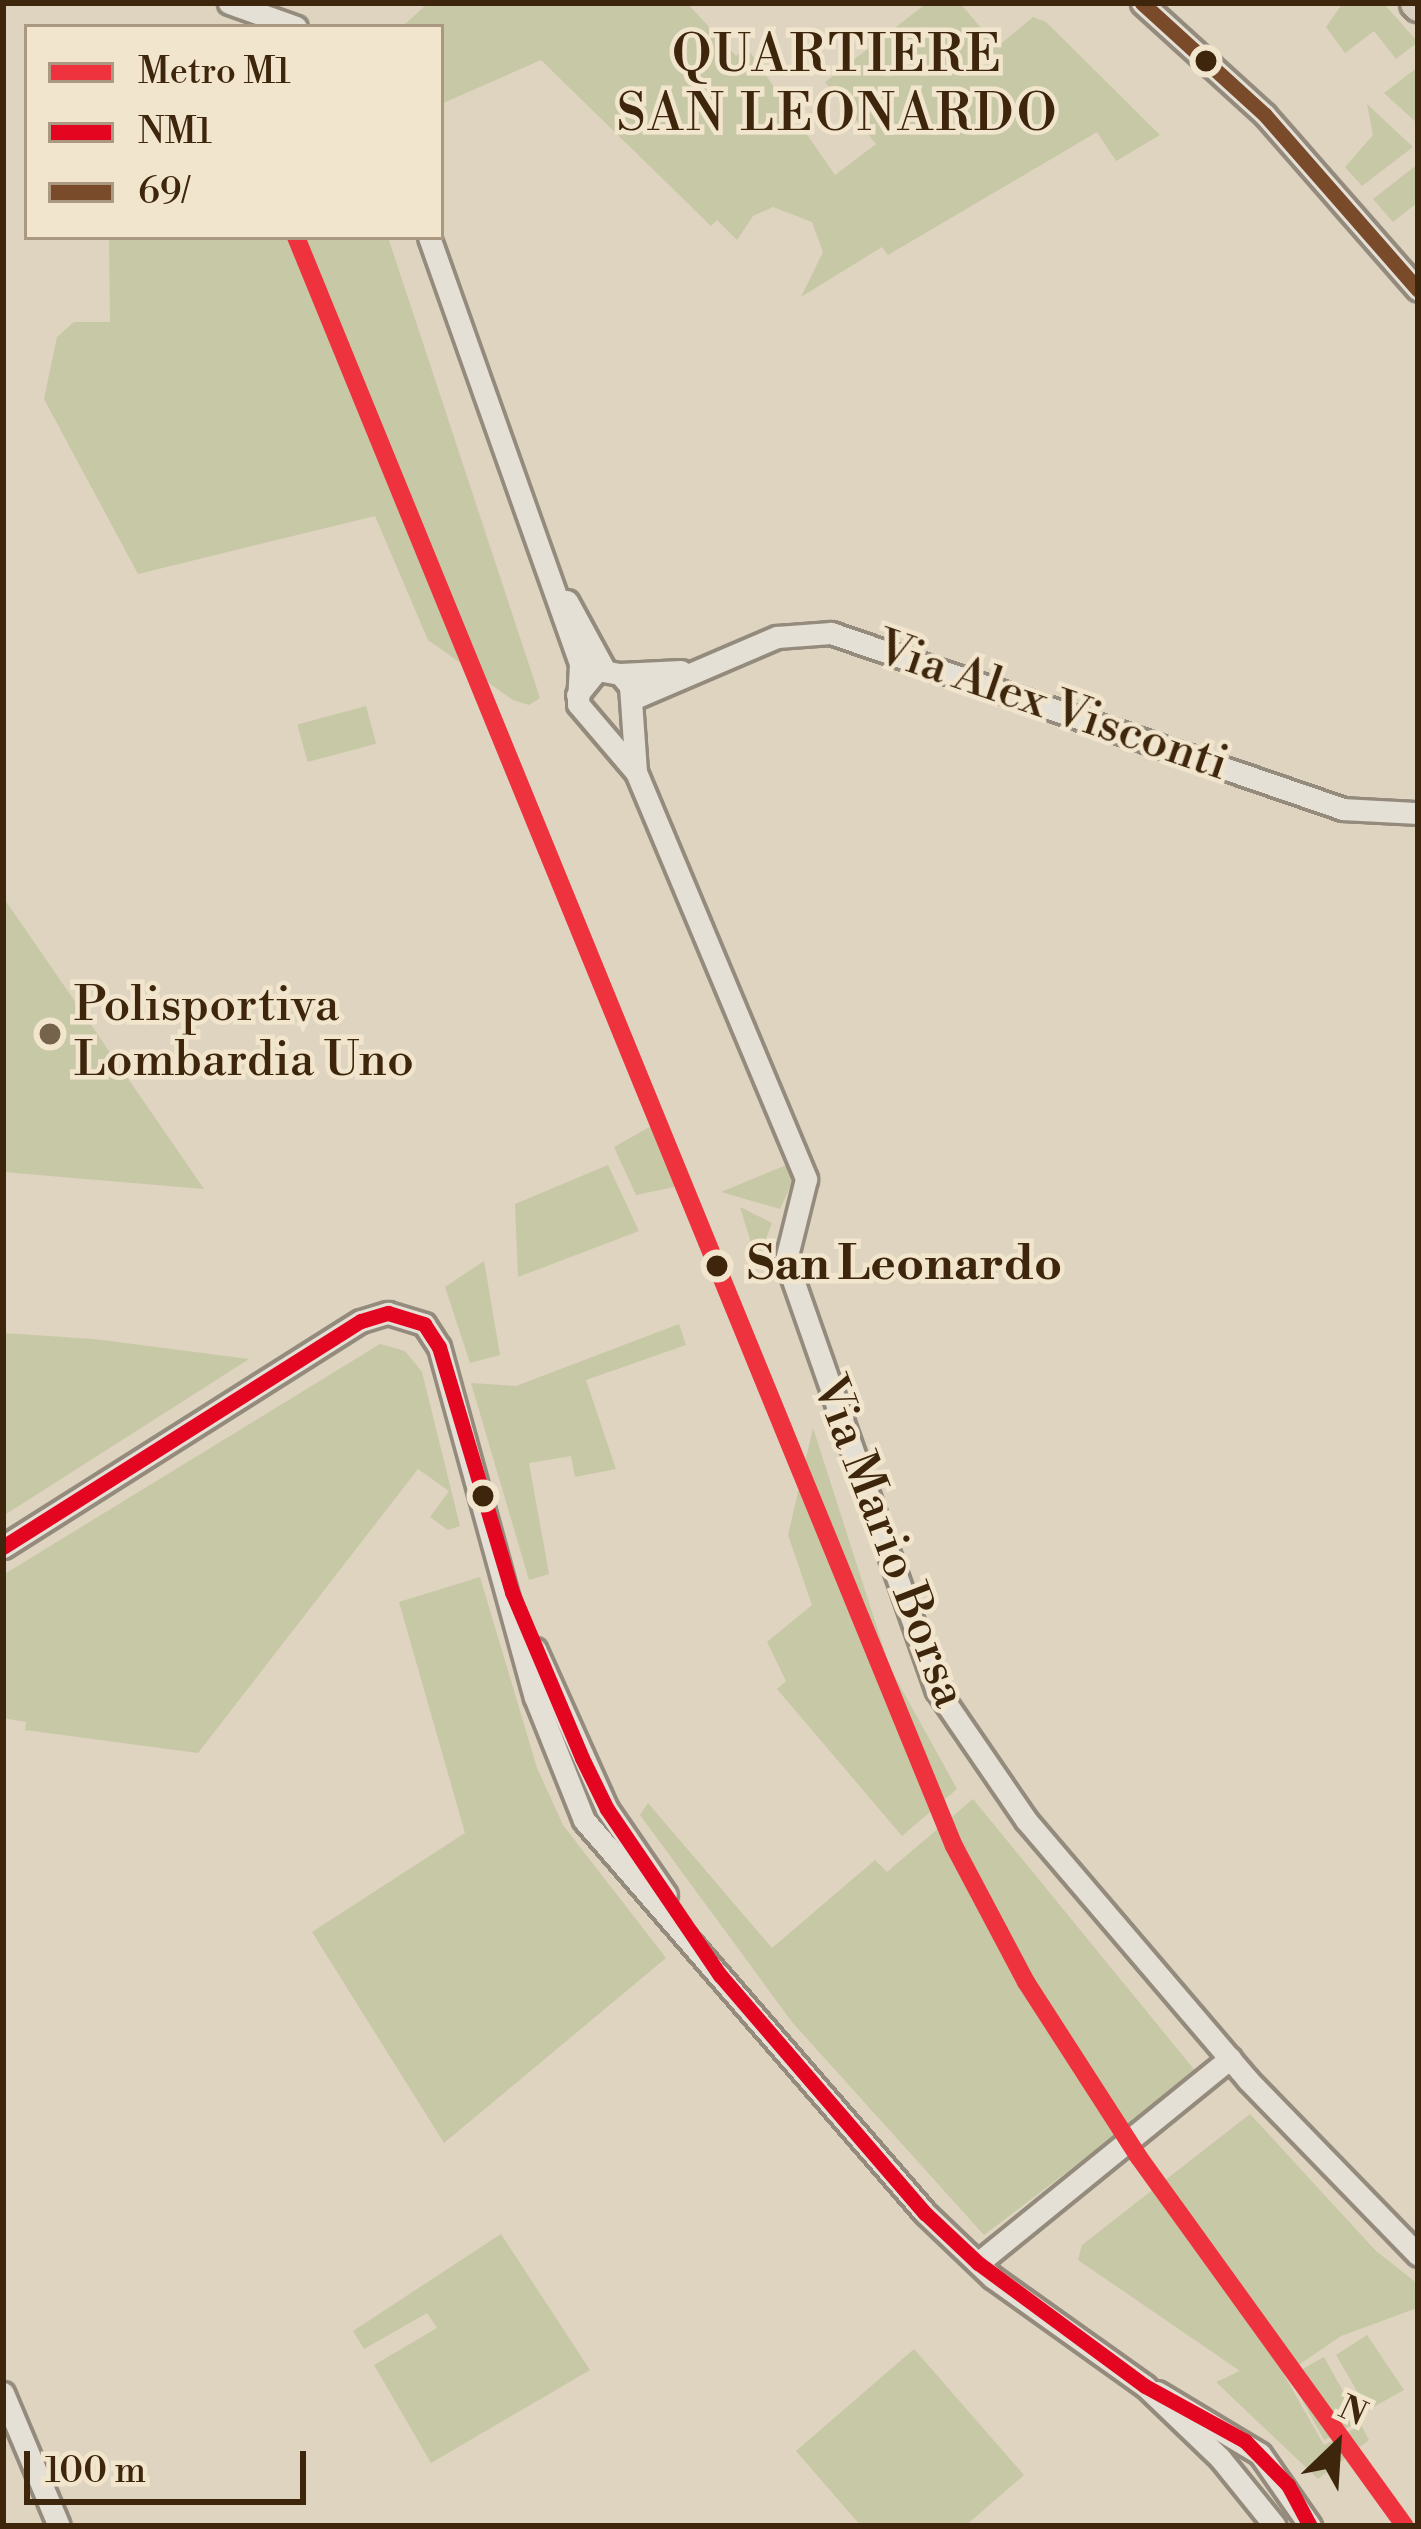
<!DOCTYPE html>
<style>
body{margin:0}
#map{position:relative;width:1421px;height:2529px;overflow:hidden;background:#ded4c0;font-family:"Libre Bodoni",serif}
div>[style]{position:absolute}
.green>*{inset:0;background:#c7c8a5;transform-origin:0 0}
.roads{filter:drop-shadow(3px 0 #948b7d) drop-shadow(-3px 0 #948b7d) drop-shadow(0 3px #948b7d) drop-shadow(0 -3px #948b7d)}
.minor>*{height:21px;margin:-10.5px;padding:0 10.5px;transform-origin:10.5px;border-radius:10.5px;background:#e5e0d6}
.major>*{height:27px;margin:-13.5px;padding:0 13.5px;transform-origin:13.5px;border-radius:13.5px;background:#d9d0c1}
.bus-1>*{height:15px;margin:-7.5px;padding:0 7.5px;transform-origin:7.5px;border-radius:7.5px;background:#e40520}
.bus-2>*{height:15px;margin:-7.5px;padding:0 7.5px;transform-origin:7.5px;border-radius:7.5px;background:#7a4b2a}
.metro-1>*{height:18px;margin:-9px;padding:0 9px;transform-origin:9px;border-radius:9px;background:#ee333e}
.dots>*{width:33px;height:33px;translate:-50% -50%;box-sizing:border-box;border:6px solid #f2e5ce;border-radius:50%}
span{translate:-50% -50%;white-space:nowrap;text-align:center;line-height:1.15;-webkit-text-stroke:9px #f2e5ce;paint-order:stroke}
.street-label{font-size:48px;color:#3d260c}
.poi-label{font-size:48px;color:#3d260c}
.left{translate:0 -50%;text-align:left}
.stop-label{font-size:48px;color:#3d260c;font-weight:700}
.neighbourhood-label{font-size:51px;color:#3d260c;letter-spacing:3px}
.frame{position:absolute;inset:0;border:6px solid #3d260c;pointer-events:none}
.legend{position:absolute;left:24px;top:24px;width:420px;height:216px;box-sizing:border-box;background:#f2e5ce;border:3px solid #aa9980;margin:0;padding:15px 21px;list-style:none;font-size:36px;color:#3d260c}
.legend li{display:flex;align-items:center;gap:24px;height:60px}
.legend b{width:60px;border:3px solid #aa9980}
.north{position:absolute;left:1277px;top:2385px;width:120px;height:120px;-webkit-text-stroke:9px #f2e5ce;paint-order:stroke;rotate:25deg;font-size:33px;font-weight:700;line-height:48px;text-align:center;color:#3d260c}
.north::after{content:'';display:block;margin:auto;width:42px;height:54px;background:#3d260c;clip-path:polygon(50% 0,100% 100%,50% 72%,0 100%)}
.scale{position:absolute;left:24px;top:2451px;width:282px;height:54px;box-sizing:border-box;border:6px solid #3d260c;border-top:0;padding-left:15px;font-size:36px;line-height:42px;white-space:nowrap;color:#3d260c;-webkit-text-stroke:9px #f2e5ce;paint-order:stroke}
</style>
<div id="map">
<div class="green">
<i style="clip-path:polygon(428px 3px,687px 3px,736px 56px,747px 48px,835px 175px,876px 144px,825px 82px,927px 3px,960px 3px,997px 47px,1033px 17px,1046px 22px,1160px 135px,1116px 161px,1097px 132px,888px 255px,882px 247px,801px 297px,823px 252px,812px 222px,773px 207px,753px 216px,737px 240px,717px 220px,711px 226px,541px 60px,441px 104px,441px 27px,402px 27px)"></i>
<i style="clip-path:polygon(1343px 3px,1383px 3px,1418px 42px,1396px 59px,1374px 31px,1345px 53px,1326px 27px)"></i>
<i style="clip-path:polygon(1418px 67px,1418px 124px,1384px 93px)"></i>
<i style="clip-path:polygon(1367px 104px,1413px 147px,1362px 186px,1345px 167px,1373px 135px)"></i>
<i style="clip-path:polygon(1418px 164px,1418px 202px,1393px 222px,1373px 199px)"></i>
<i style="clip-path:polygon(109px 237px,388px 237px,540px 698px,529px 705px,513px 700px,428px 640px,375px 516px,138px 574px,44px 399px,57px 337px,74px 322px,110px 322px)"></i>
<i style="left:366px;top:706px;width:39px;height:71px;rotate:75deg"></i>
<i style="clip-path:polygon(3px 897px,204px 1189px,3px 1172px)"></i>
<i style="clip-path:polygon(655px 1124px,679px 1186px,636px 1195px,614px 1147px)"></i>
<i style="clip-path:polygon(789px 1164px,792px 1183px,780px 1209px,721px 1192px)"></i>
<i style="clip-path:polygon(608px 1165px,639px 1231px,518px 1277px,515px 1204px)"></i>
<i style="clip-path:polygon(740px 1207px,772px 1223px,761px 1252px,753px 1249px)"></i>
<i style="clip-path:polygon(484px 1261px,500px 1355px,470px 1363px,445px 1287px)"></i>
<i style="clip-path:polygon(679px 1324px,686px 1345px,586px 1380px,616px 1469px,575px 1477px,571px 1456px,529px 1463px,549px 1574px,529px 1580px,471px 1383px,516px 1386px)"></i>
<i style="clip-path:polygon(3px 1333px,94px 1339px,249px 1359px,3px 1516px)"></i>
<i style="clip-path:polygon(380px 1344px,405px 1351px,422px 1372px,460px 1526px,448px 1530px,430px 1517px,449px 1491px,418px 1469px,198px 1753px,25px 1730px,26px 1722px,3px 1718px,3px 1575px)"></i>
<i style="clip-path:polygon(813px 1428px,890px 1668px,957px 1789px,902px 1836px,777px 1689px,786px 1681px,767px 1642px,812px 1605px,788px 1535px)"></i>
<i style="clip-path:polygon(480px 1577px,537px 1768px,563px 1825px,666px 1958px,444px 2143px,312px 1932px,465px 1833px,399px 1602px)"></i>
<i style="clip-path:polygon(973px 1799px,1197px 2073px,984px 2235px,792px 2022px,640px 1815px,648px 1803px,772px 1948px,875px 1860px,887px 1872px)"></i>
<i style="clip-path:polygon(1250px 2114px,1376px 2251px,1418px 2284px,1417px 2308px,1341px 2336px,1284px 2375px,1324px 2445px,1361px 2425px,1369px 2440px,1318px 2479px,1216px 2382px,1240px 2371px,1078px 2260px,1082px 2245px)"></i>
<i style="clip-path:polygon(501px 2234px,590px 2370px,431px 2463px,374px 2365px,437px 2328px,427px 2313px,364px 2349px,353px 2331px)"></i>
<i style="clip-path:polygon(1367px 2335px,1404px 2390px,1368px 2410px,1336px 2355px)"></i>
<i style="clip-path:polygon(914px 2349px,1024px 2475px,965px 2526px,861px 2526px,796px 2451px)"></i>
<i style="left:1324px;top:2357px;width:73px;height:40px;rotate:61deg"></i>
</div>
<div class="roads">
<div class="minor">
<i style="left:229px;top:3px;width:71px;rotate:19.7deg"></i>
<i style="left:1142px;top:3px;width:166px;rotate:42.3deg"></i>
<i style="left:1265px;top:115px;width:232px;rotate:48.8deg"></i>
<i style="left:429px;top:237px;width:453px;rotate:70.5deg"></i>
<i style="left:580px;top:664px;width:40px;rotate:92.9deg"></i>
<i style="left:578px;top:704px;width:88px;rotate:49.6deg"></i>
<i style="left:567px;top:601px;width:77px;rotate:61.4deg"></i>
<i style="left:620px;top:674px;width:61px;rotate:-2.8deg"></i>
<i style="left:577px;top:695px;width:32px;rotate:-51deg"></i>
<i style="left:597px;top:670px;width:23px;rotate:10deg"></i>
<i style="left:620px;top:674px;width:16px;rotate:50deg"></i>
<i style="left:630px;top:686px;width:86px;rotate:86deg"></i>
<i style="left:636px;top:772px;width:441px;rotate:67.3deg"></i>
<i style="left:806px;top:1179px;width:83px;rotate:103.9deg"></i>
<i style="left:786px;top:1260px;width:456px;rotate:70.7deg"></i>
<i style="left:937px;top:1690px;width:158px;rotate:55.6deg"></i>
<i style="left:1026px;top:1820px;width:342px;rotate:49.5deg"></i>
<i style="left:1248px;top:2080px;width:244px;rotate:45.8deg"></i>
<i style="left:632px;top:699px;width:158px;rotate:-23.2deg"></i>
<i style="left:777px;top:637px;width:54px;rotate:-4.2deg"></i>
<i style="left:831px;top:633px;width:541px;rotate:18.97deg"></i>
<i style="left:1343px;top:809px;width:75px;rotate:3.1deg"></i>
<i style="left:3px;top:1547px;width:423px;rotate:-32.3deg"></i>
<i style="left:361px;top:1321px;width:28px;rotate:-17deg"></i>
<i style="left:388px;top:1313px;width:38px;rotate:17deg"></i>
<i style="left:424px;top:1324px;width:27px;rotate:57deg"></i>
<i style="left:439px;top:1347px;width:363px;rotate:74.7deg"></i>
<i style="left:535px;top:1697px;width:132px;rotate:68.3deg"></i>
<i style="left:584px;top:1820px;width:520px;rotate:49.05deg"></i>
<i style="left:925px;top:2213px;width:93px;rotate:43.7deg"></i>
<i style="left:992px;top:2277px;width:188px;rotate:35.5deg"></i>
<i style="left:1145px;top:2386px;width:104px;rotate:43.8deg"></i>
<i style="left:1220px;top:2458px;width:87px;rotate:51deg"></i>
<i style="left:535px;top:1649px;width:175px;rotate:65.8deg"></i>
<i style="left:607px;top:1809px;width:104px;rotate:55.5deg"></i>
<i style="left:978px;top:2263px;width:325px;rotate:-39.1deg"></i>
<i style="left:1157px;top:2392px;width:120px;rotate:31deg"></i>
<i style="left:1260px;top:2454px;width:88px;rotate:55.2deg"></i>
<i style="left:3px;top:2393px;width:144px;rotate:67.2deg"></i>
</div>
<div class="major">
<i style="left:1414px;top:3px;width:6px;rotate:45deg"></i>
</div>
</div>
<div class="bus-1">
<i style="left:3px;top:1547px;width:423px;rotate:-32.3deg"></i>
<i style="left:361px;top:1321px;width:28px;rotate:-17deg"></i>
<i style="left:388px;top:1313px;width:38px;rotate:17deg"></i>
<i style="left:424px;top:1324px;width:27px;rotate:57deg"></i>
<i style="left:439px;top:1347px;width:256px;rotate:73.4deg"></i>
<i style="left:512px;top:1592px;width:180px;rotate:67.1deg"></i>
<i style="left:582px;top:1758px;width:57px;rotate:63.9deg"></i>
<i style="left:607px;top:1809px;width:201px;rotate:55.8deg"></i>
<i style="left:720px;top:1975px;width:314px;rotate:49.3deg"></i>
<i style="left:925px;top:2213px;width:73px;rotate:43.3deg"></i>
<i style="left:978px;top:2263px;width:207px;rotate:36.4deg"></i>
<i style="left:1145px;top:2386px;width:114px;rotate:28.8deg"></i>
<i style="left:1245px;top:2441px;width:62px;rotate:45.7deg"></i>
<i style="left:1288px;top:2485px;width:47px;rotate:61.8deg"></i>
</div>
<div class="bus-2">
<i style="left:1142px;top:3px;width:166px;rotate:42.3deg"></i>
<i style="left:1265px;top:115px;width:232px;rotate:48.8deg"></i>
</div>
<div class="metro-1">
<i style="left:296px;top:237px;width:1738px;rotate:67.76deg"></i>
<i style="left:954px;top:1846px;width:154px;rotate:62.1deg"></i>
<i style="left:1026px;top:1982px;width:207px;rotate:57.2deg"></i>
<i style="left:1138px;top:2156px;width:456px;rotate:54.2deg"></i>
</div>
<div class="dots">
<i style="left:1206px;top:61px;background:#3d260c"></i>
<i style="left:50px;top:1034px;background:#75634b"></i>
<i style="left:717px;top:1266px;background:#3d260c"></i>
<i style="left:483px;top:1496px;background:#3d260c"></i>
</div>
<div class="street-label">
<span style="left:1052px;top:707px;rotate:19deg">Via Alex Visconti</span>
<span style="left:888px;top:1542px;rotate:69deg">Via Mario Borsa</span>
</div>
<div class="poi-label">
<span class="left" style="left:74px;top:1034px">Polisportiva<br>Lombardia Uno</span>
</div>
<div class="stop-label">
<span class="left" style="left:747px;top:1266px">San Leonardo</span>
</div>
<div class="neighbourhood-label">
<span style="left:838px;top:86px">QUARTIERE<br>SAN LEONARDO</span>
</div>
<div class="frame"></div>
<ul class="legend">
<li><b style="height:15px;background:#ee333e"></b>Metro M1</li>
<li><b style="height:15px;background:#e40520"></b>NM1</li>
<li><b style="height:15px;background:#7a4b2a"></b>69/</li>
</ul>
<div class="north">N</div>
<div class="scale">100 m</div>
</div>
